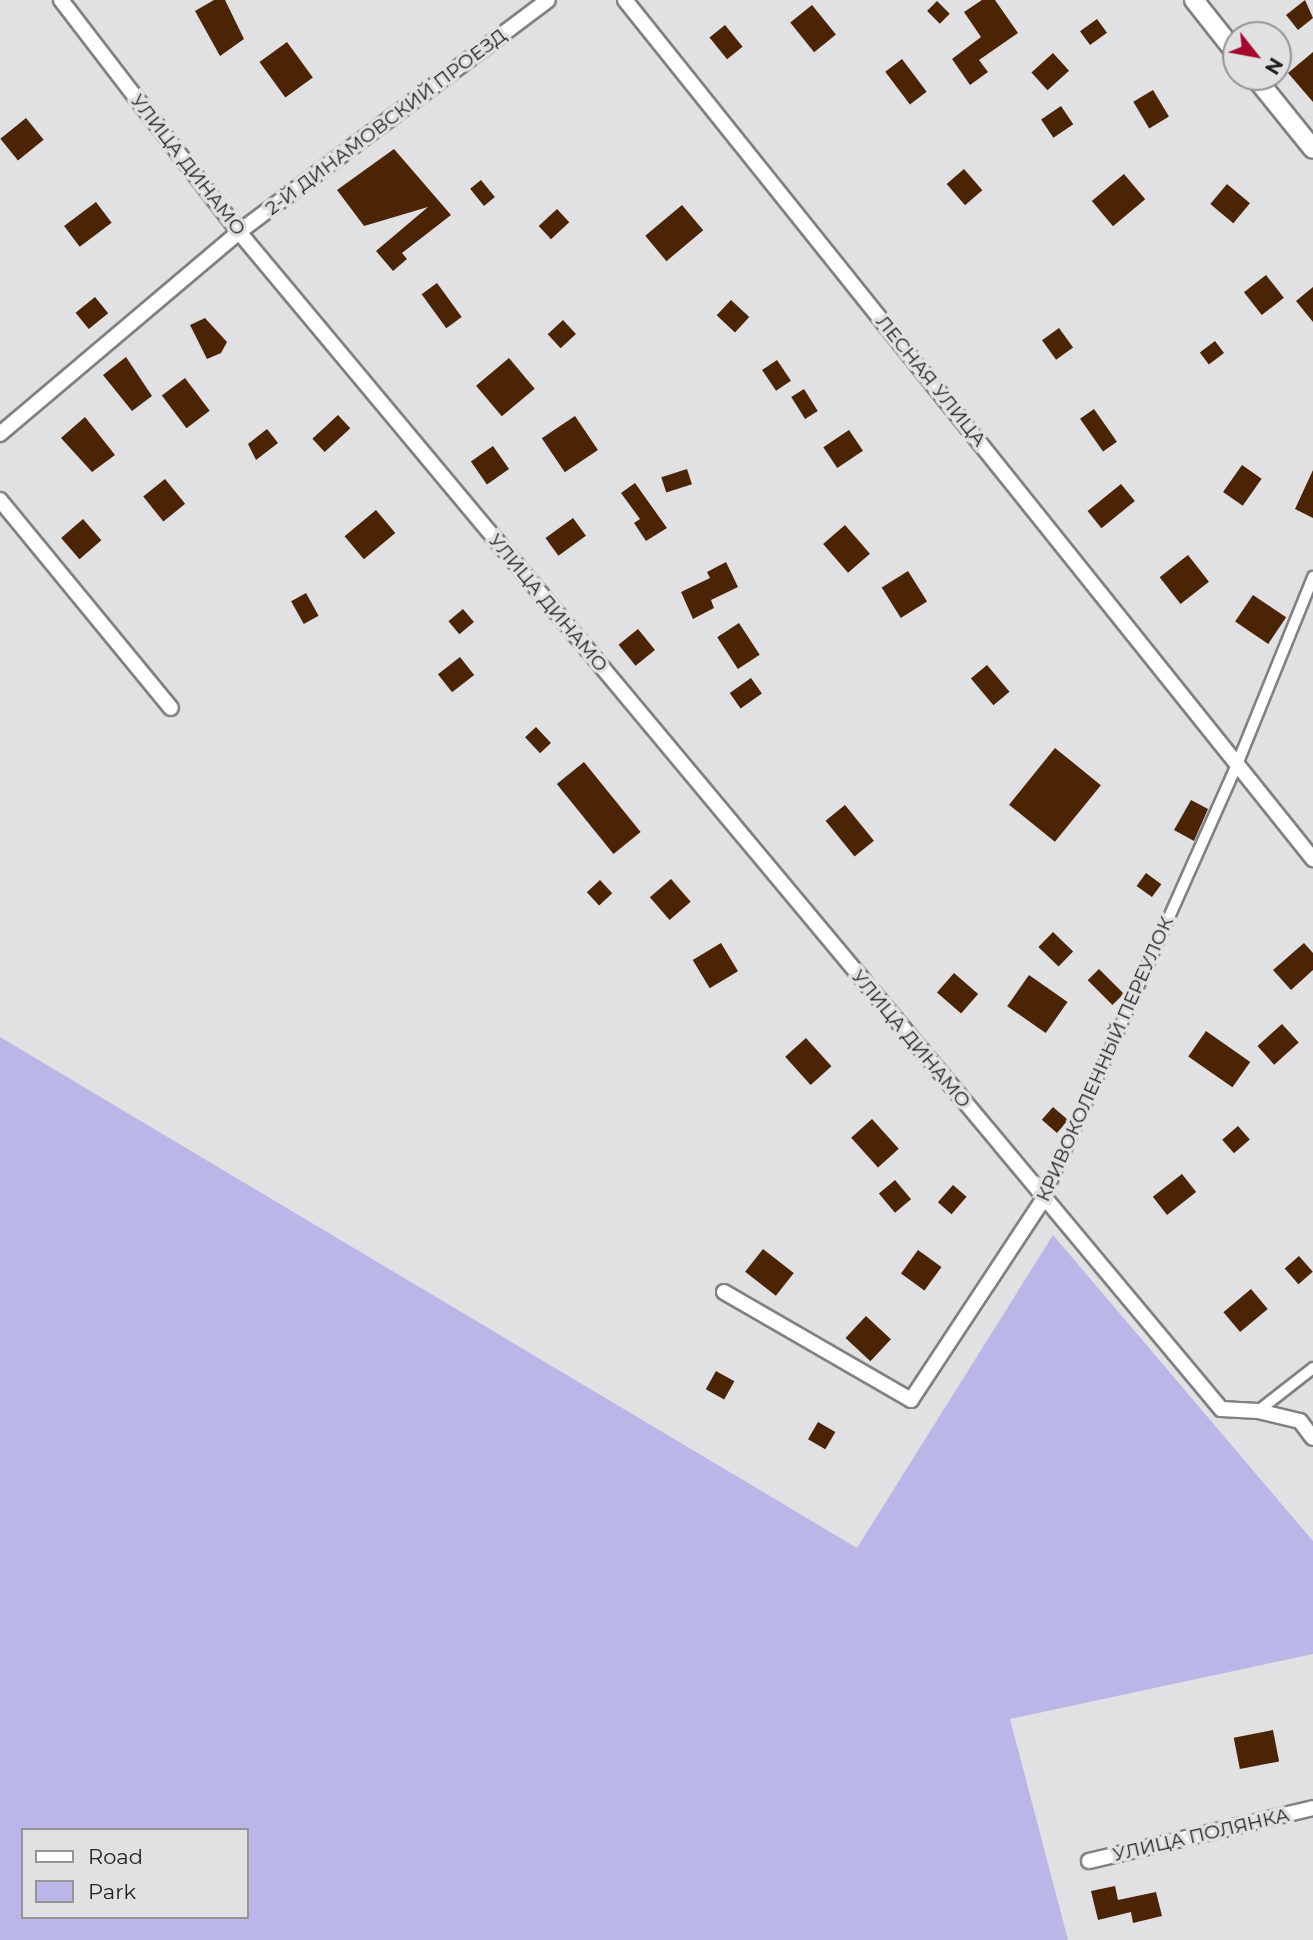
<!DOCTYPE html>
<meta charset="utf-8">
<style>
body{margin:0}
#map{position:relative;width:1313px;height:1940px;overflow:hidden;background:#e1e1e3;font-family:Montserrat,sans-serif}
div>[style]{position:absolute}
.green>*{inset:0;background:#bab6e7}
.building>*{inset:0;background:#4b2405;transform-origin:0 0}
.roads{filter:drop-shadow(2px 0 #818184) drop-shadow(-2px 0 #818184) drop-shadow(0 2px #818184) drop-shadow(0 -2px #818184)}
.pedestrian>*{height:10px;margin:-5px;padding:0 5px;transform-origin:5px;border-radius:5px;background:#fff}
.minor>*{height:14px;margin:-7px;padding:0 7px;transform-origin:7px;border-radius:7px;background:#fff}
.tertiary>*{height:18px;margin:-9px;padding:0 9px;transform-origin:9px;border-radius:9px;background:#fff}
span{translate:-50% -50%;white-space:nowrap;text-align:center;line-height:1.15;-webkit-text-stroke:7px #e1e1e3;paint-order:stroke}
.street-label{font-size:19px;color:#212122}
.legend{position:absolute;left:21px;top:1828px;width:228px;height:91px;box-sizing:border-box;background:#e1e1e3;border:2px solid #949496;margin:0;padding:9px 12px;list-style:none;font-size:21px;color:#212122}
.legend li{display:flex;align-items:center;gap:14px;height:35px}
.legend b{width:35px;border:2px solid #949496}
.north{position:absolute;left:1222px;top:21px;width:70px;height:70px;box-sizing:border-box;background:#e1e1e3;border:2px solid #949496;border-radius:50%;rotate:121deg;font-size:19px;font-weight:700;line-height:28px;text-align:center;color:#212122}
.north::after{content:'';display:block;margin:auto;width:24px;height:32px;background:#a5092d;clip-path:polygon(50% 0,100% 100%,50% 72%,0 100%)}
</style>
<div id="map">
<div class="green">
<i style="clip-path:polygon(evenodd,0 1037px,857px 1548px,1053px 1235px,1313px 1541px,1313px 1654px,1010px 1719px,1068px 1940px,0 1940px,0 1037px,23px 1830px,247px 1830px,247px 1917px,23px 1917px,23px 1830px)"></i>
</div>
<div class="building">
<i style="clip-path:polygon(214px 0,225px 0,244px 39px,220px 56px,195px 11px)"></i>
<i style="clip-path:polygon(982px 0,995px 0,1018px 33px,979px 60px,988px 72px,970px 85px,952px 59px,981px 37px,964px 12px)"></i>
<i style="clip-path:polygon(1305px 0,1313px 18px,1298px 30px,1286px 15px)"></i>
<i style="left:937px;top:1px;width:18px;height:14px;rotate:45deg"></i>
<i style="left:812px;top:5px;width:38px;height:28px;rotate:51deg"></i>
<i style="left:1097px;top:19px;width:17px;height:21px;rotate:54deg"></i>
<i style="left:725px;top:25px;width:28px;height:20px;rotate:51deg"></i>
<i style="left:287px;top:42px;width:44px;height:34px;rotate:54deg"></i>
<i style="clip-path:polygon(1313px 52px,1313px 102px,1288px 73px)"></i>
<i style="left:1053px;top:53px;width:24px;height:29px;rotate:48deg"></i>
<i style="left:902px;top:59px;width:41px;height:21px;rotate:53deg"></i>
<i style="left:1153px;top:90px;width:31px;height:23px;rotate:59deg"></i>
<i style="left:1061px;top:106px;width:22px;height:24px;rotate:56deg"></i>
<i style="left:26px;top:118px;width:28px;height:33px;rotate:51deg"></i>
<i style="clip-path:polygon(394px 149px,451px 215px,402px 253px,407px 259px,393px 271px,376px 251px,428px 207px,364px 226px,337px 190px)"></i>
<i style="left:964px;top:169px;width:28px;height:23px;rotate:49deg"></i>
<i style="left:1124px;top:174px;width:33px;height:42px;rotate:50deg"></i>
<i style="left:481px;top:180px;width:22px;height:14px;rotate:51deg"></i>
<i style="left:1227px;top:184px;width:30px;height:26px;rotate:40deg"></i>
<i style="left:96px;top:202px;width:26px;height:40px;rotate:53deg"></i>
<i style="left:682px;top:205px;width:33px;height:48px;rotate:50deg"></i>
<i style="left:557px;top:209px;width:18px;height:25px;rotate:47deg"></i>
<i style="left:1266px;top:275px;width:29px;height:28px;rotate:52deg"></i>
<i style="left:437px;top:283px;width:42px;height:19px;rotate:54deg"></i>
<i style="clip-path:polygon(1313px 287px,1313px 322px,1296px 301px)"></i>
<i style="left:95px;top:297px;width:21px;height:25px;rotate:51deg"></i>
<i style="left:731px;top:300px;width:25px;height:21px;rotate:43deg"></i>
<i style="clip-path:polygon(205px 318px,227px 342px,221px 353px,207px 359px,190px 325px)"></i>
<i style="left:563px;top:320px;width:19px;height:21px;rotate:47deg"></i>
<i style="left:1059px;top:328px;width:24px;height:21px;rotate:54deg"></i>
<i style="left:1215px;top:341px;width:15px;height:19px;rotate:53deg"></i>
<i style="clip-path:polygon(126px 357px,152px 396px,132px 411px,103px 375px)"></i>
<i style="left:509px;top:358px;width:40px;height:43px;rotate:50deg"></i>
<i style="left:777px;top:360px;width:25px;height:18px;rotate:56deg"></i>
<i style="left:185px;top:378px;width:41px;height:29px;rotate:53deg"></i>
<i style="left:804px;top:389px;width:26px;height:15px;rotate:58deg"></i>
<i style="left:1094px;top:409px;width:40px;height:17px;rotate:55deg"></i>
<i style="left:338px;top:415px;width:18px;height:35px;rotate:47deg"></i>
<i style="left:575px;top:416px;width:41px;height:40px;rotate:56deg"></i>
<i style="clip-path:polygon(85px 417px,115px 455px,92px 472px,61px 438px)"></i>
<i style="clip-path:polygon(267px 429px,278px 443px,256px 460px,248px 444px)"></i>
<i style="left:849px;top:430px;width:25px;height:31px;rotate:56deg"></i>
<i style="left:493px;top:446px;width:28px;height:27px;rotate:55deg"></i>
<i style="left:1242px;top:465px;width:24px;height:33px;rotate:35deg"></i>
<i style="left:687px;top:469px;width:16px;height:27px;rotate:72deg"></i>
<i style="clip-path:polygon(1313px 470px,1313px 518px,1295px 509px)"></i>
<i style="left:165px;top:479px;width:32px;height:28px;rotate:51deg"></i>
<i style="clip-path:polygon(635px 483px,667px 528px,646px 541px,634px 523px,640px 519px,621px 493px)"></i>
<i style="left:1121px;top:484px;width:22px;height:43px;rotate:51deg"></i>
<i style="left:376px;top:510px;width:30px;height:41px;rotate:50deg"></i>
<i style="left:573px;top:518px;width:22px;height:34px;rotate:54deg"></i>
<i style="left:83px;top:519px;width:28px;height:29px;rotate:49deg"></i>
<i style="left:845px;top:525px;width:38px;height:29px;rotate:49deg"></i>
<i style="left:1188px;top:555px;width:34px;height:36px;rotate:52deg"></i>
<i style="clip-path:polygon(726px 562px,738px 587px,711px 600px,714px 608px,693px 619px,681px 592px,710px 578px,707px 572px)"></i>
<i style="left:908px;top:571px;width:36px;height:31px;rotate:58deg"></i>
<i style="left:306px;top:593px;width:26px;height:17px;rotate:61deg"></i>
<i style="left:1253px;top:595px;width:40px;height:32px;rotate:34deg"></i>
<i style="left:463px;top:609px;width:17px;height:19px;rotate:50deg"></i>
<i style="left:739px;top:623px;width:38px;height:26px;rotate:57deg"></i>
<i style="left:638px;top:629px;width:27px;height:25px;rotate:51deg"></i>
<i style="left:460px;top:657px;width:23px;height:28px;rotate:52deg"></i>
<i style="left:987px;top:665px;width:35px;height:21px;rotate:50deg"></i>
<i style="left:751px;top:678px;width:19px;height:26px;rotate:55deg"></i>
<i style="left:536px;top:727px;width:22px;height:15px;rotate:47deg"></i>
<i style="left:1055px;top:748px;width:59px;height:73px;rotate:39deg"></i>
<i style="left:584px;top:762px;width:90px;height:35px;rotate:51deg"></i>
<i style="clip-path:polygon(1191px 800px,1208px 809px,1194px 841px,1174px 830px)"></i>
<i style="left:845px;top:805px;width:46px;height:25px;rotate:51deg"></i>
<i style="left:1146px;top:873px;width:19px;height:16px;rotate:36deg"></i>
<i style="left:671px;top:879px;width:30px;height:28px;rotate:49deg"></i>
<i style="left:600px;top:880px;width:18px;height:18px;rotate:47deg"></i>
<i style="left:1053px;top:932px;width:28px;height:21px;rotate:44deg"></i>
<i style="left:721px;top:943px;width:33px;height:33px;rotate:59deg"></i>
<i style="clip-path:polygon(1304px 943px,1313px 953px,1313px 970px,1291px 990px,1273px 970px)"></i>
<i style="left:1099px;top:969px;width:35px;height:16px;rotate:45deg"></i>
<i style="left:954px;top:973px;width:32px;height:26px;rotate:41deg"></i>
<i style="left:1029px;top:975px;width:47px;height:38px;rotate:35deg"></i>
<i style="left:1282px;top:1024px;width:25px;height:33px;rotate:48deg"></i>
<i style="left:1206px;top:1031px;width:54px;height:31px;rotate:35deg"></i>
<i style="left:806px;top:1038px;width:38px;height:28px;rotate:48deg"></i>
<i style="left:1053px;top:1107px;width:20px;height:17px;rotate:41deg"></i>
<i style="left:872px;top:1119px;width:40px;height:28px;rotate:48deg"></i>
<i style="left:1238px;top:1126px;width:18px;height:21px;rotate:49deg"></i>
<i style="left:1182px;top:1174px;width:23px;height:37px;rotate:52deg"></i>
<i style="left:895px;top:1180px;width:25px;height:21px;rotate:50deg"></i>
<i style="left:953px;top:1185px;width:18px;height:23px;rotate:41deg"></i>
<i style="left:763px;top:1249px;width:39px;height:29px;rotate:38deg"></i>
<i style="left:918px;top:1250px;width:29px;height:29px;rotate:36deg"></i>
<i style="left:1299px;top:1256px;width:21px;height:19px;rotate:49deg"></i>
<i style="left:1251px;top:1289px;width:26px;height:36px;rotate:50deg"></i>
<i style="left:866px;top:1316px;width:34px;height:30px;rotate:43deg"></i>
<i style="left:716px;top:1371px;width:21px;height:21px;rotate:29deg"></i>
<i style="left:818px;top:1422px;width:20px;height:20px;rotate:30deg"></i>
<i style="left:1273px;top:1730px;width:32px;height:40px;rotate:79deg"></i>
<i style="clip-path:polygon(1115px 1886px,1118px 1900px,1156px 1892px,1162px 1916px,1133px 1923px,1131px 1912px,1098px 1920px,1091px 1891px)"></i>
</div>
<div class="roads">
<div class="pedestrian">
<i style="left:1044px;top:1198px;width:477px;rotate:-66deg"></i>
<i style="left:1238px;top:762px;width:200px;rotate:-67.9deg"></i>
<i style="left:1258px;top:1411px;width:70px;rotate:-38deg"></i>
</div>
<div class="minor">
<i style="left:61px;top:0;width:292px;rotate:52.5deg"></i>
<i style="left:239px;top:232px;width:1533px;rotate:50.16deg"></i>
<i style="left:1221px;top:1409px;width:37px;rotate:3deg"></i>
<i style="left:1258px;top:1411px;width:43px;rotate:13.4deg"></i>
<i style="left:1300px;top:1421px;width:21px;rotate:53deg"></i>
<i style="left:625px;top:0;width:1101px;rotate:51.31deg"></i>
<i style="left:0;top:434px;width:313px;rotate:-40.2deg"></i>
<i style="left:239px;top:232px;width:386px;rotate:-36.9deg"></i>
<i style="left:0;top:500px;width:269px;rotate:50.6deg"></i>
<i style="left:724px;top:1292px;width:216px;rotate:30deg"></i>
<i style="left:911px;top:1400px;width:242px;rotate:-56.6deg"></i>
<i style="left:1089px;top:1861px;width:230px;rotate:-13.3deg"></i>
</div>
<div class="tertiary">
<i style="left:1194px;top:0;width:68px;rotate:51.6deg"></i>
<i style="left:1255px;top:77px;width:92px;rotate:51.1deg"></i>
</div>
</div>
<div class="street-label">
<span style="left:386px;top:122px;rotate:-37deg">2-Й ДИНАМОВСКИЙ ПРОЕЗД</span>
<span style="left:188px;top:165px;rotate:52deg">УЛИЦА ДИНАМО</span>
<span style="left:931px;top:381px;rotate:51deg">ЛЕСНАЯ УЛИЦА</span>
<span style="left:548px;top:603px;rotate:50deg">УЛИЦА ДИНАМО</span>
<span style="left:911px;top:1039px;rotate:50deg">УЛИЦА ДИНАМО</span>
<span style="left:1105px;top:1059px;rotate:-66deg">КРИВОКОЛЕННЫЙ ПЕРЕУЛОК</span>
<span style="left:1201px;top:1835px;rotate:-13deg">УЛИЦА ПОЛЯНКА</span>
</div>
<ul class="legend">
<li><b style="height:9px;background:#fff"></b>Road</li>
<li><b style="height:19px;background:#bab6e7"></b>Park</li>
</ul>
<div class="north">N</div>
</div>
